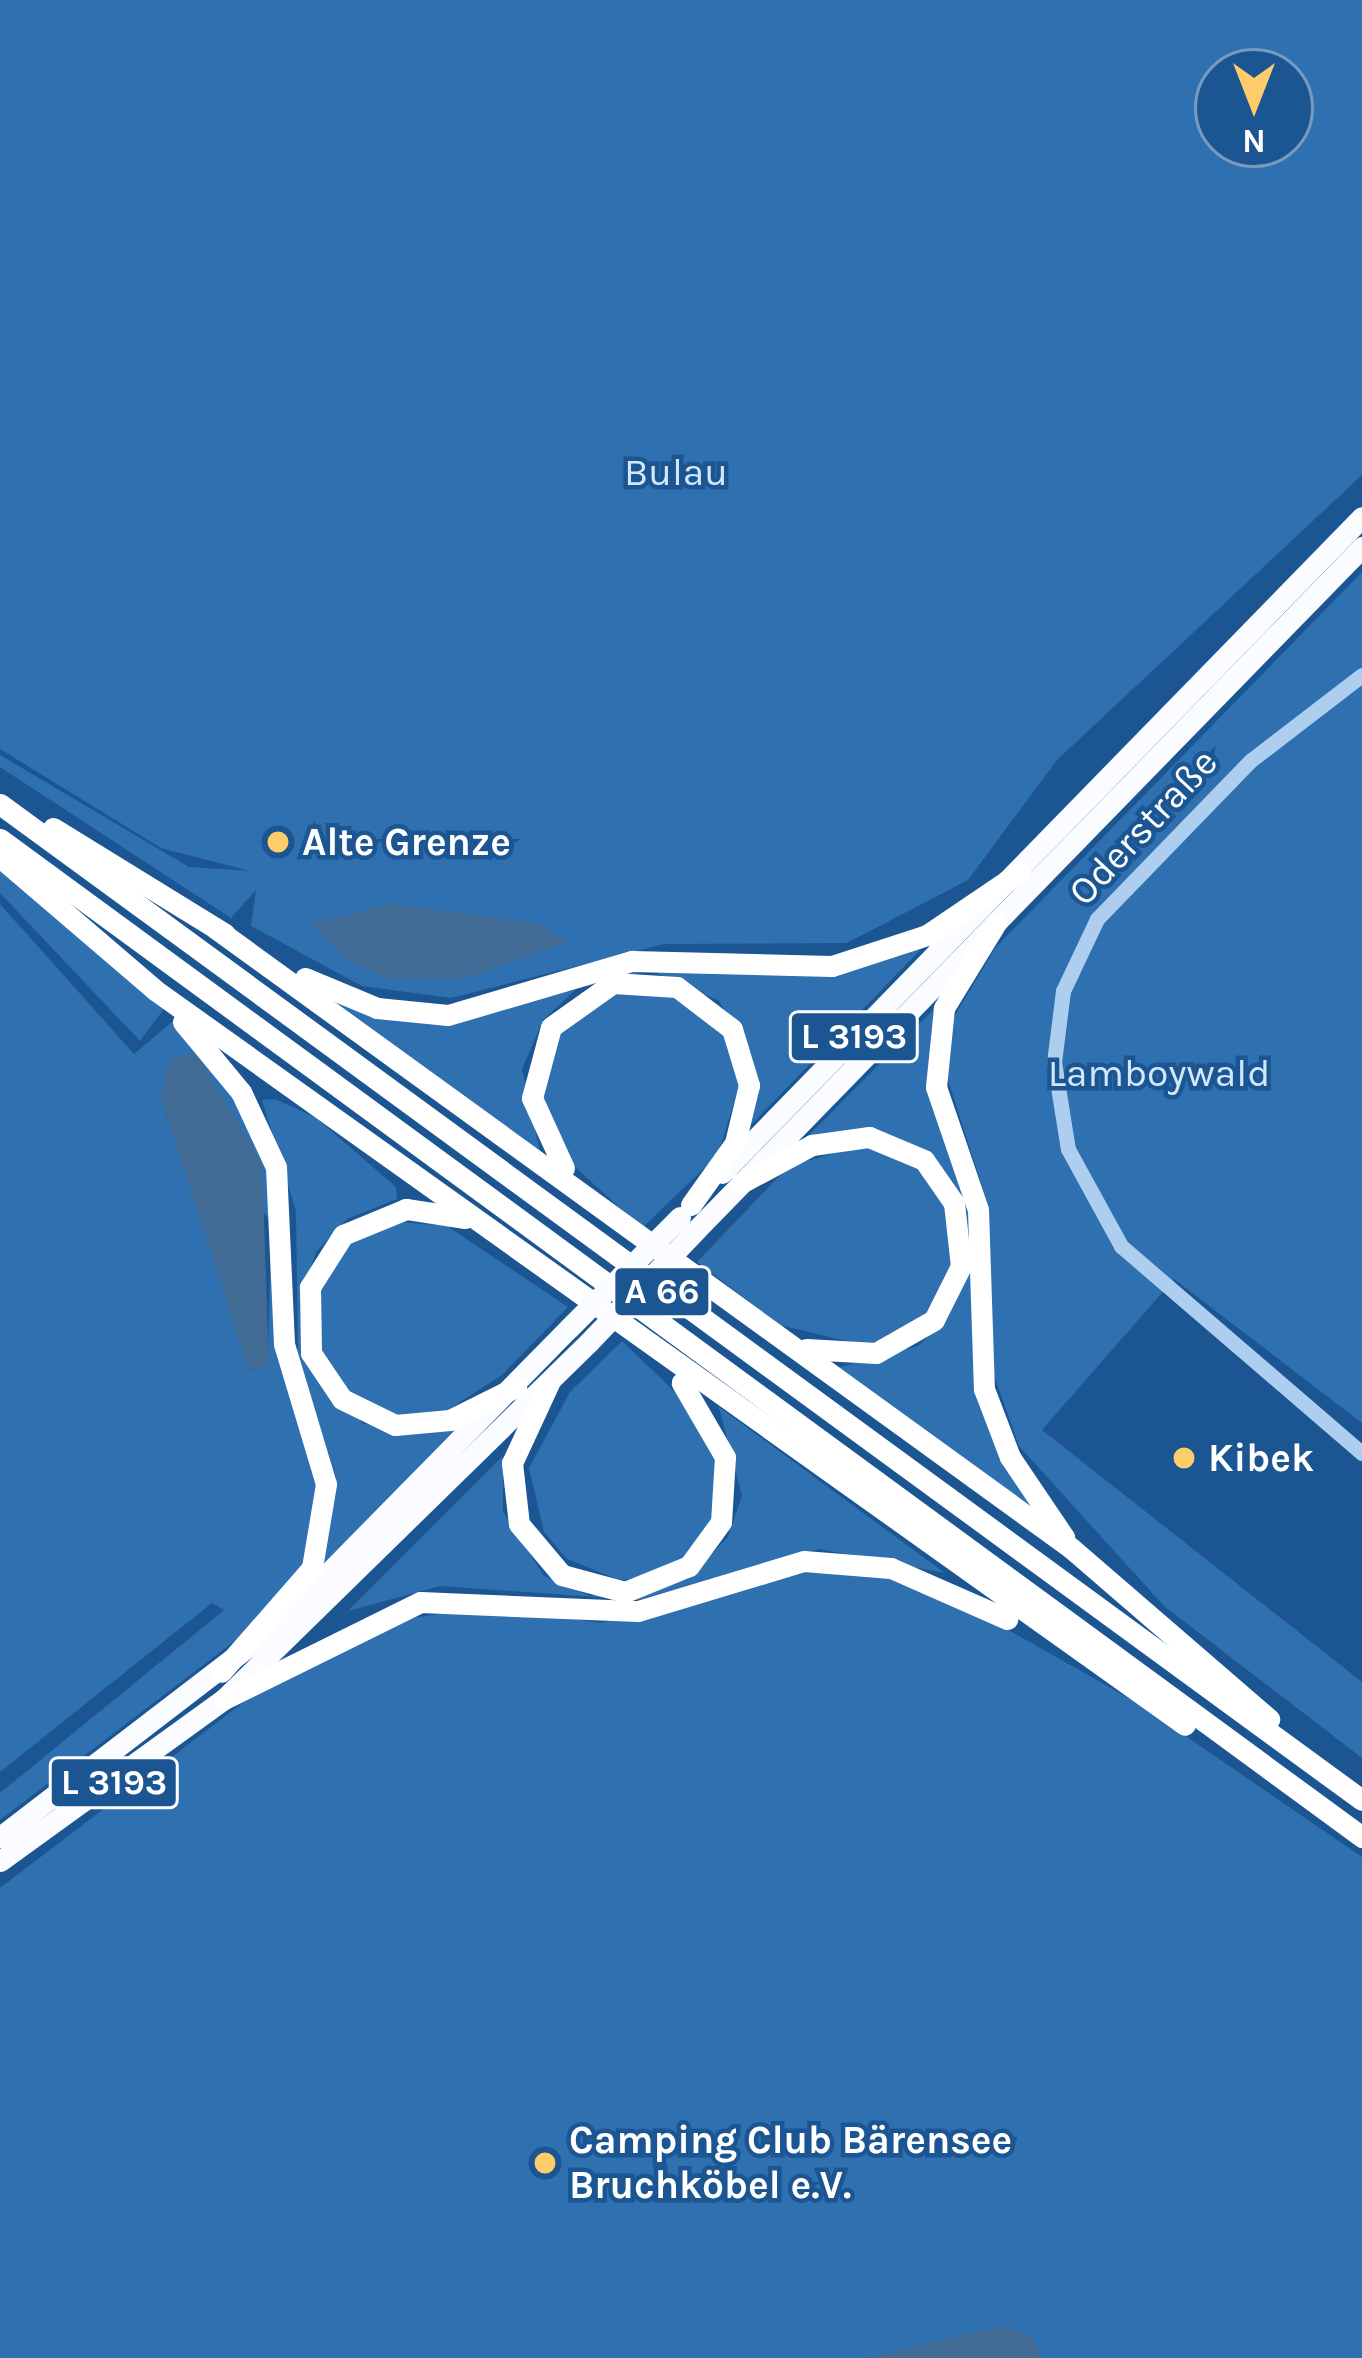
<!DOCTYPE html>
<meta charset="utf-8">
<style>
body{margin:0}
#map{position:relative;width:1362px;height:2358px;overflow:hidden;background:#1c5692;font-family:Karla,sans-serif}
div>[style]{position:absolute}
.green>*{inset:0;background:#2f70b0}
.water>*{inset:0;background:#416b95}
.tertiary>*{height:15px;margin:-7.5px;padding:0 7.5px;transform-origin:7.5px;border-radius:7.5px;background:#adceef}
.trunk>*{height:21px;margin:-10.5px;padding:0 10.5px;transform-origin:10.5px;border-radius:10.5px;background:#fafcff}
.motorway>*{height:21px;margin:-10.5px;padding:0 10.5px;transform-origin:10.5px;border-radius:10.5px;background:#fff}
.trunk-bridge>*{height:21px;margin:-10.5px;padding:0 10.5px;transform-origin:10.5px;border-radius:10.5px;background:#fafcff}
.dots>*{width:33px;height:33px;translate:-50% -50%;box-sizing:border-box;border:6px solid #1c5692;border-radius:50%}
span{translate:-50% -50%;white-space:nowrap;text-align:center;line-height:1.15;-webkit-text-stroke:9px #1c5692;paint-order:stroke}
.shield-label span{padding:3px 9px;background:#1c5692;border:3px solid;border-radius:9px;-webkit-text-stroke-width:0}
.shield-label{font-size:36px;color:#fff;font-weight:700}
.park-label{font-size:39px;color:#d3e7fa}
.street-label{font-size:39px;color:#fff}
.poi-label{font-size:39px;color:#fff;font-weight:700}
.left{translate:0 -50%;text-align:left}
.north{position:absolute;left:1194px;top:48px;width:120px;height:120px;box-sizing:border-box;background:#1c5692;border:3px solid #779abe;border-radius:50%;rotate:180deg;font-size:33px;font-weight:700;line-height:48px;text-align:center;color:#fff}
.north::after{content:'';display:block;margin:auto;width:42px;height:54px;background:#ffcc6b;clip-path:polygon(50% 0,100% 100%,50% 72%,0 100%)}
</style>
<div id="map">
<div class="green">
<i style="clip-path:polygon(evenodd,0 0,1362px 0,1362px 475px,1057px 760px,968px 880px,847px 943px,664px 944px,451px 998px,362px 986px,251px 926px,256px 890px,231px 918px,0 767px,0 755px,189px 867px,250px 871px,161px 848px,0 749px,0 0,1218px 72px,1290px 72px,1290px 144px,1218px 144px,1218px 72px)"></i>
<i style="clip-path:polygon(1362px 572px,1362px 1423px,1174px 1279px,1042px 1430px,1362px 1682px,1362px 1758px,1164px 1606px,1019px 1446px,989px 1361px,983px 1189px,947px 1077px,952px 1020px,996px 947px)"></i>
<i style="clip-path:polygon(0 870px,166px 1006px,140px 1041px,0 893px)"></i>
<i style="clip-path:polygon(evenodd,0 904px,134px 1054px,174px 1020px,194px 1038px,270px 1153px,279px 1311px,321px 1504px,300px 1572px,245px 1633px,0 1820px,0 1793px,224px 1610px,212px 1603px,0 1772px,0 904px,160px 1095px,271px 1221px,268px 1364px,250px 1371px,160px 1095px)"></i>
<i style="clip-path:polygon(925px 945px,751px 1125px,753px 1060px,719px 1001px,650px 970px,576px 989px,543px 1020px,522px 1069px,541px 1156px,328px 997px,404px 1018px,629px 965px,794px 973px)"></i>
<i style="clip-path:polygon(626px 987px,665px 989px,721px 1027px,742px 1076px,718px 1155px,642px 1228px,562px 1155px,537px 1087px,560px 1022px)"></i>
<i style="clip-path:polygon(936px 1007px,931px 1034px,968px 1191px,972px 1288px,973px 1365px,1033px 1511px,837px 1368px,918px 1346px,948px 1318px,971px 1261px,962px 1199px,919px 1147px,858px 1129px,808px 1136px)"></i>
<i style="clip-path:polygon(275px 1099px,315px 1117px,396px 1187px,397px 1199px,347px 1219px,316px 1252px,300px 1302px,304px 1347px,363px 1424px,456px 1428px,321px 1566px,336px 1477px,298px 1357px,296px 1211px,262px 1100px)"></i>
<i style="clip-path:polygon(863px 1145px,906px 1157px,945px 1197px,957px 1251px,938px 1307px,876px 1348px,780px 1325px,697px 1262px,789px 1166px)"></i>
<i style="clip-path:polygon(388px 1221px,447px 1226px,568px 1307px,502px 1375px,443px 1413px,394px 1417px,348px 1396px,318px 1345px,318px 1281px,359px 1231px)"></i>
<i style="clip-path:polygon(622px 1341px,701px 1417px,717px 1451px,711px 1526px,694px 1551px,650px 1578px,619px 1580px,567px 1559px,544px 1532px,529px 1468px,570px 1392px)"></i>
<i style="clip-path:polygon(719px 1407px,945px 1573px,819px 1549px,638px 1600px,440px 1586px,348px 1611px,503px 1456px,503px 1512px,544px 1576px,590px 1596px,687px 1580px,728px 1537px,742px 1496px)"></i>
<i style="clip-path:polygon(798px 1566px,869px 1568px,945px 1594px,1139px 1704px,1362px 1857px,1362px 2358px,0 2358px,0 1888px,261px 1689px,382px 1622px,492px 1607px,601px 1623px)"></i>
</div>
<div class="water">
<i style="clip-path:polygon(389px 904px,537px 923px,568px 942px,462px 979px,387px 978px,346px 959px,311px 924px)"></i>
<i style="clip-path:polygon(196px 1053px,262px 1163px,269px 1364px,249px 1371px,160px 1095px,170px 1058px)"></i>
<i style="clip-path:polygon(1002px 2326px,1032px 2336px,1042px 2358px,866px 2358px)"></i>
</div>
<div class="tertiary">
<i style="left:1362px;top:675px;width:141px;rotate:142.5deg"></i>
<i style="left:1250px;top:761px;width:220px;rotate:134.1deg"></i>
<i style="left:1097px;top:919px;width:80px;rotate:115.3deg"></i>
<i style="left:1063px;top:991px;width:72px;rotate:97.2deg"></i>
<i style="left:1054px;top:1062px;width:88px;rotate:80.9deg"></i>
<i style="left:1068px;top:1149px;width:111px;rotate:61.3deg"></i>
<i style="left:1121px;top:1246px;width:318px;rotate:40.7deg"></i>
</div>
<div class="trunk">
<i style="left:722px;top:1173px;width:916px;rotate:-45.71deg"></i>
<i style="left:697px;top:1229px;width:953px;rotate:-45.72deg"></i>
<i style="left:0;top:1837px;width:350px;rotate:-37.5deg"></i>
<i style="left:278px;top:1624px;width:415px;rotate:-45.5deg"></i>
<i style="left:0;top:1861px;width:276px;rotate:-35.9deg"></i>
<i style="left:224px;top:1699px;width:511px;rotate:-44.37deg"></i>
</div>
<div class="motorway">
<i style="left:0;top:804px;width:1687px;rotate:36.18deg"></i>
<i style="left:53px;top:828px;width:202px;rotate:31.6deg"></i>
<i style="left:0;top:839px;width:1689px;rotate:36.23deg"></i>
<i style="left:0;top:857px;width:204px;rotate:40.6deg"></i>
<i style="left:155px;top:990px;width:1265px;rotate:35.51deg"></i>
<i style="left:996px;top:923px;width:100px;rotate:121.5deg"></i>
<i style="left:944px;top:1008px;width:79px;rotate:95.8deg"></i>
<i style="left:936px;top:1087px;width:130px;rotate:71.1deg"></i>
<i style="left:978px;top:1210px;width:179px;rotate:88.1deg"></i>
<i style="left:984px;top:1389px;width:73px;rotate:69.1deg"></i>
<i style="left:1010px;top:1457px;width:97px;rotate:56deg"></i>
<i style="left:215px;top:928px;width:1057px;rotate:35.92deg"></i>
<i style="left:1071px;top:1548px;width:262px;rotate:40.8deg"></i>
<i style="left:305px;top:978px;width:78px;rotate:22.6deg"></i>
<i style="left:377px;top:1008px;width:71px;rotate:5.6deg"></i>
<i style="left:448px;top:1015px;width:192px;rotate:-16.4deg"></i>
<i style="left:632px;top:961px;width:200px;rotate:1.4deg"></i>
<i style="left:832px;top:966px;width:100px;rotate:-18.1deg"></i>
<i style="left:927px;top:935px;width:112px;rotate:-34.1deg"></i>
<i style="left:183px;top:1022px;width:91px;rotate:50.4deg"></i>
<i style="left:241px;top:1092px;width:83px;rotate:65deg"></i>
<i style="left:276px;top:1167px;width:177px;rotate:87.4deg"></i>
<i style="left:284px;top:1344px;width:146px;rotate:73.3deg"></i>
<i style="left:326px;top:1484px;width:85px;rotate:99.5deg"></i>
<i style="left:312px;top:1568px;width:138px;rotate:131.2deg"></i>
<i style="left:564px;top:1168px;width:77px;rotate:-114.6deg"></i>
<i style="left:532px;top:1098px;width:73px;rotate:-75deg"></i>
<i style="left:551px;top:1027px;width:76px;rotate:-35.4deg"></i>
<i style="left:613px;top:983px;width:64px;rotate:3.6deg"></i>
<i style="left:677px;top:987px;width:69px;rotate:37.4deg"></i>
<i style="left:732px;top:1029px;width:59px;rotate:73.1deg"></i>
<i style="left:749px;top:1085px;width:60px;rotate:103.6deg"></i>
<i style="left:735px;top:1143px;width:76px;rotate:125.4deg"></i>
<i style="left:741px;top:1183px;width:81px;rotate:-28.2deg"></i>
<i style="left:812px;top:1145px;width:58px;rotate:-8deg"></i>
<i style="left:869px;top:1137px;width:60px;rotate:22.7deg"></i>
<i style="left:924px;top:1160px;width:52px;rotate:55.1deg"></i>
<i style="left:954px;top:1203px;width:63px;rotate:83.7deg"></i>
<i style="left:961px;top:1266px;width:60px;rotate:116.6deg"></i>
<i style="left:934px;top:1320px;width:67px;rotate:150.4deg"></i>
<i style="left:876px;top:1353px;width:70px;rotate:-176.7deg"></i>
<i style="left:465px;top:1218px;width:60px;rotate:-171.3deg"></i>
<i style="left:406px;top:1209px;width:68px;rotate:157.6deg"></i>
<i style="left:343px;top:1235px;width:62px;rotate:122.4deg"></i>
<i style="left:310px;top:1287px;width:66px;rotate:89.1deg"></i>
<i style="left:311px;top:1353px;width:55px;rotate:56deg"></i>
<i style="left:342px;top:1399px;width:59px;rotate:26.1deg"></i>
<i style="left:395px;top:1425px;width:55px;rotate:-5.2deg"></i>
<i style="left:450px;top:1420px;width:74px;rotate:-26.6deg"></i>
<i style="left:549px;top:1383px;width:88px;rotate:114.8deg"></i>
<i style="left:512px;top:1463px;width:61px;rotate:83.5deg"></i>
<i style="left:519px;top:1524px;width:67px;rotate:49.9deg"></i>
<i style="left:562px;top:1575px;width:65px;rotate:15.1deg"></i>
<i style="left:625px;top:1592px;width:69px;rotate:-22.1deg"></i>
<i style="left:689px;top:1566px;width:54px;rotate:-54deg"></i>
<i style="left:721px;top:1522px;width:65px;rotate:-86.5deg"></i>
<i style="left:725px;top:1457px;width:86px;rotate:-120.2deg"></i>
<i style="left:224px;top:1699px;width:219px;rotate:-26.3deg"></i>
<i style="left:420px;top:1602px;width:218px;rotate:2.4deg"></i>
<i style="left:638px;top:1611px;width:173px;rotate:-16.8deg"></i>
<i style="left:804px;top:1561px;width:87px;rotate:4.6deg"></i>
<i style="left:891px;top:1568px;width:127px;rotate:23.7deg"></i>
</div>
<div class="trunk-bridge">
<i style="left:569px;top:1328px;width:157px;rotate:-45deg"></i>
<i style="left:589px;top:1342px;width:156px;rotate:-46.3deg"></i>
</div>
<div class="dots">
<i style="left:278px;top:842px;background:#ffcc6b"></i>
<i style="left:1184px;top:1458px;background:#ffcc6b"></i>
<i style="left:545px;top:2163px;background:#ffcc6b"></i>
</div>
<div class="shield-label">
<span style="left:854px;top:1037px">L 3193</span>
<span style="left:662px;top:1292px">A 66</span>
<span style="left:114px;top:1783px">L 3193</span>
</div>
<div class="park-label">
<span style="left:676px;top:472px">Bulau</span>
<span style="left:1159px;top:1073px">Lamboywald</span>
</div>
<div class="street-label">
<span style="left:1143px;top:827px;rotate:-47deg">Oderstraße</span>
</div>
<div class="poi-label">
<span class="left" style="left:302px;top:842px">Alte Grenze</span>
<span class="left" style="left:1208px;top:1458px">Kibek</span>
<span class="left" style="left:569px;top:2163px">Camping Club Bärensee<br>Bruchköbel e.V.</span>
</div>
<div class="north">N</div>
</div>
